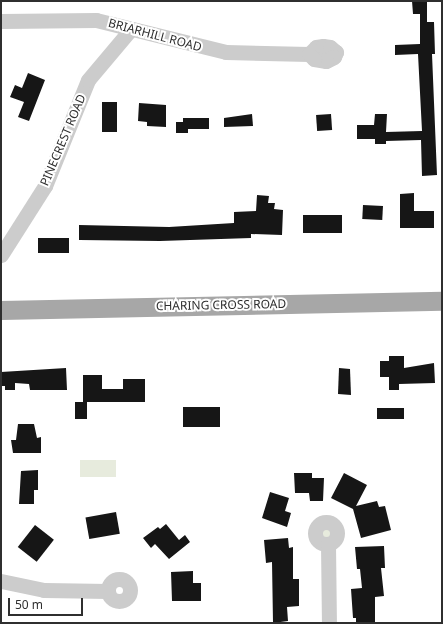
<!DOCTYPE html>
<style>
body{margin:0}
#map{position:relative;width:443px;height:624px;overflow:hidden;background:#fff;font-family:"Noto Sans",sans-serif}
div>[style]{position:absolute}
.green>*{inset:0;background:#e7ebdd;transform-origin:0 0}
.round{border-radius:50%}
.building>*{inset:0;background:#161616;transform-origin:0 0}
.minor>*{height:15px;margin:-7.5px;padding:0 7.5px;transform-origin:7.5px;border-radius:7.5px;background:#ccc}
.minor>.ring{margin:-7.5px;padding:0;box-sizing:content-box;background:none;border:15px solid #ccc;border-radius:50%}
.major>*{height:19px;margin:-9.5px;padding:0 9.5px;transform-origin:9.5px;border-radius:9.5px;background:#a7a7a7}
span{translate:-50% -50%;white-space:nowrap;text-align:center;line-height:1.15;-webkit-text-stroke:4px #fff;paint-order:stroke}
.street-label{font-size:12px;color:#2f2f2f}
.frame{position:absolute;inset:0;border:2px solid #2f2f2f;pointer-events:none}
.scale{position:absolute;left:8px;top:598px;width:75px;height:18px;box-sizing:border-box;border:2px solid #2f2f2f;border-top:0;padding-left:5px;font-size:12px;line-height:14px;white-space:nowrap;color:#2f2f2f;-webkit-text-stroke:3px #fff;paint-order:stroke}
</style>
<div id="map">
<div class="green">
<i style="left:116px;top:460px;width:17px;height:36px;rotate:90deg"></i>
<i class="round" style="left:321.5px;top:526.5px;width:11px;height:11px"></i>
</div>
<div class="building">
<i style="clip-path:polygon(412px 1px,427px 1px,427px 22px,434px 22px,435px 54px,432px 54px,437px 175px,422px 176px,421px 140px,386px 141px,386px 144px,375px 144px,375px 139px,357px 139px,357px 125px,374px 125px,375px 114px,387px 114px,386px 132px,422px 131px,418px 54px,395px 55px,395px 45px,420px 44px,420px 14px,413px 14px)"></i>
<i style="clip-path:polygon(28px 73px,45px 80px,29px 121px,18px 117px,24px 102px,10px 97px,15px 85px,22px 88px)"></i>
<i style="left:117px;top:102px;width:30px;height:15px;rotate:90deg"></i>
<i style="clip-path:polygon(139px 103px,166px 105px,166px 127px,147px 126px,147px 122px,138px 121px)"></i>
<i style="clip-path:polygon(252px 114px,253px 126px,224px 127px,224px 118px)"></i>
<i style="left:331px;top:114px;width:16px;height:15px;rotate:86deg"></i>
<i style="clip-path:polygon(183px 118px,209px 118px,209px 129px,188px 129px,188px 133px,176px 133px,176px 122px,183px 122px)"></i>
<i style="clip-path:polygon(414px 193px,414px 211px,434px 211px,434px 228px,400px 228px,400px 194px)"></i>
<i style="clip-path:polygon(257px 195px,269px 196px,268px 203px,275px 203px,274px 209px,283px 210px,282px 235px,251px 234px,251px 238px,160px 241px,79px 240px,79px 225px,169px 227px,234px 223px,234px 212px,256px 211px)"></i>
<i style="left:363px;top:205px;width:20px;height:14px;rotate:3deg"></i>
<i style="left:342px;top:215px;width:18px;height:39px;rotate:90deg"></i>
<i style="left:38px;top:238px;width:31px;height:15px"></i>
<i style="clip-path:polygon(389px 356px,404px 356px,404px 368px,434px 363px,435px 383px,399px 384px,399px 390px,389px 390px,389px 377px,380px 377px,380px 361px,389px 361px)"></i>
<i style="clip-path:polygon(66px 368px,67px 390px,30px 390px,29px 384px,15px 383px,15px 390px,5px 390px,5px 386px,1px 386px,1px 372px)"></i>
<i style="clip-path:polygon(339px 368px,350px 369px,351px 395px,338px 394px)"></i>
<i style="clip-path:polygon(83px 375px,102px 375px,102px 389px,123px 389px,123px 379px,145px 379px,145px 402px,83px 402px)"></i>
<i style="left:75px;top:402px;width:12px;height:17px"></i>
<i style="left:220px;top:407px;width:20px;height:37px;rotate:90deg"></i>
<i style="left:404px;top:408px;width:11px;height:27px;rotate:90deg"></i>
<i style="clip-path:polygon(18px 424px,34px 424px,37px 438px,41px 437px,41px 453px,13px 453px,11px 440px,16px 440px)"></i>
<i style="clip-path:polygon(38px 470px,38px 490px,34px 490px,34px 504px,19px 504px,21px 471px)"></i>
<i style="clip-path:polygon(294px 473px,312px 473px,312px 478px,324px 478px,323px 501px,310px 501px,309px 493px,295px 493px)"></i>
<i style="clip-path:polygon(344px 473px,367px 485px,356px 506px,377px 501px,379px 507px,385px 506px,391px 530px,361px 538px,353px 509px,331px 498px)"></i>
<i style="clip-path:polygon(270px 492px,289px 498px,285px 511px,291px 513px,287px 527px,262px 518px)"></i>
<i style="left:116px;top:512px;width:22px;height:31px;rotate:80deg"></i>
<i style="clip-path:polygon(166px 524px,179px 540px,185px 535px,190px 542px,169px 559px,155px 544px,151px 548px,143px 538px,158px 527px,160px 529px)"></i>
<i style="left:35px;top:525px;width:24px;height:28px;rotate:38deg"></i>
<i style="clip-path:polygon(288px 538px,289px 548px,293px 547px,293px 579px,299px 579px,299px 606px,287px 607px,288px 621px,273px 623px,272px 562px,266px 563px,264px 540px)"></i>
<i style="clip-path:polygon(384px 546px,385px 568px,381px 568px,384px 596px,375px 597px,375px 623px,356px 623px,356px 618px,353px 618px,351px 589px,362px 588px,360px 569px,357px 569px,355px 547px)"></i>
<i style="clip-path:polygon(193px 571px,193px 583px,201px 583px,201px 601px,172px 601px,171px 572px)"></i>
</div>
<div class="minor">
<i style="left:1px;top:21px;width:95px;rotate:-0.6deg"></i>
<i style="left:96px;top:20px;width:134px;rotate:13.8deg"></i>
<i style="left:226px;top:52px;width:83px;rotate:1.4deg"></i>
<i style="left:309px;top:54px;width:10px;rotate:-45deg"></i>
<i style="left:316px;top:47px;width:7px;rotate:-8deg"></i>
<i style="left:323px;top:46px;width:7px;rotate:8deg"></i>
<i style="left:330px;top:47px;width:8px;rotate:40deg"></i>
<i style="left:336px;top:52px;width:5px;rotate:112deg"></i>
<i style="left:334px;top:57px;width:9px;rotate:153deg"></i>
<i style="left:326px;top:61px;width:12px;rotate:-171deg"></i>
<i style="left:314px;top:59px;width:7px;rotate:-135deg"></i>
<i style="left:1px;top:255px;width:82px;rotate:-57.5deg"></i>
<i style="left:45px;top:186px;width:114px;rotate:-67.9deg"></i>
<i style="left:88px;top:80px;width:67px;rotate:-49.9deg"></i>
<i class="ring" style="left:315px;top:522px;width:7px;height:7px"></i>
<i style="left:328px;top:544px;width:79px;rotate:89.3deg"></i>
<i class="ring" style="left:108px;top:579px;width:7px;height:7px"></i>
<i style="left:1px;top:581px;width:44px;rotate:11.8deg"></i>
<i style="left:44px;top:590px;width:64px;rotate:0.9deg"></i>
</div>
<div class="major">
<i style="left:1px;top:310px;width:441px;rotate:-1.2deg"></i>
</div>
<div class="street-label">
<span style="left:155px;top:35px;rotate:15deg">BRIARHILL ROAD</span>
<span style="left:63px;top:140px;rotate:-67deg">PINECREST ROAD</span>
<span style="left:221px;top:305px;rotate:-1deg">CHARING CROSS ROAD</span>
</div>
<div class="frame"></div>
<div class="scale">50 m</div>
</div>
